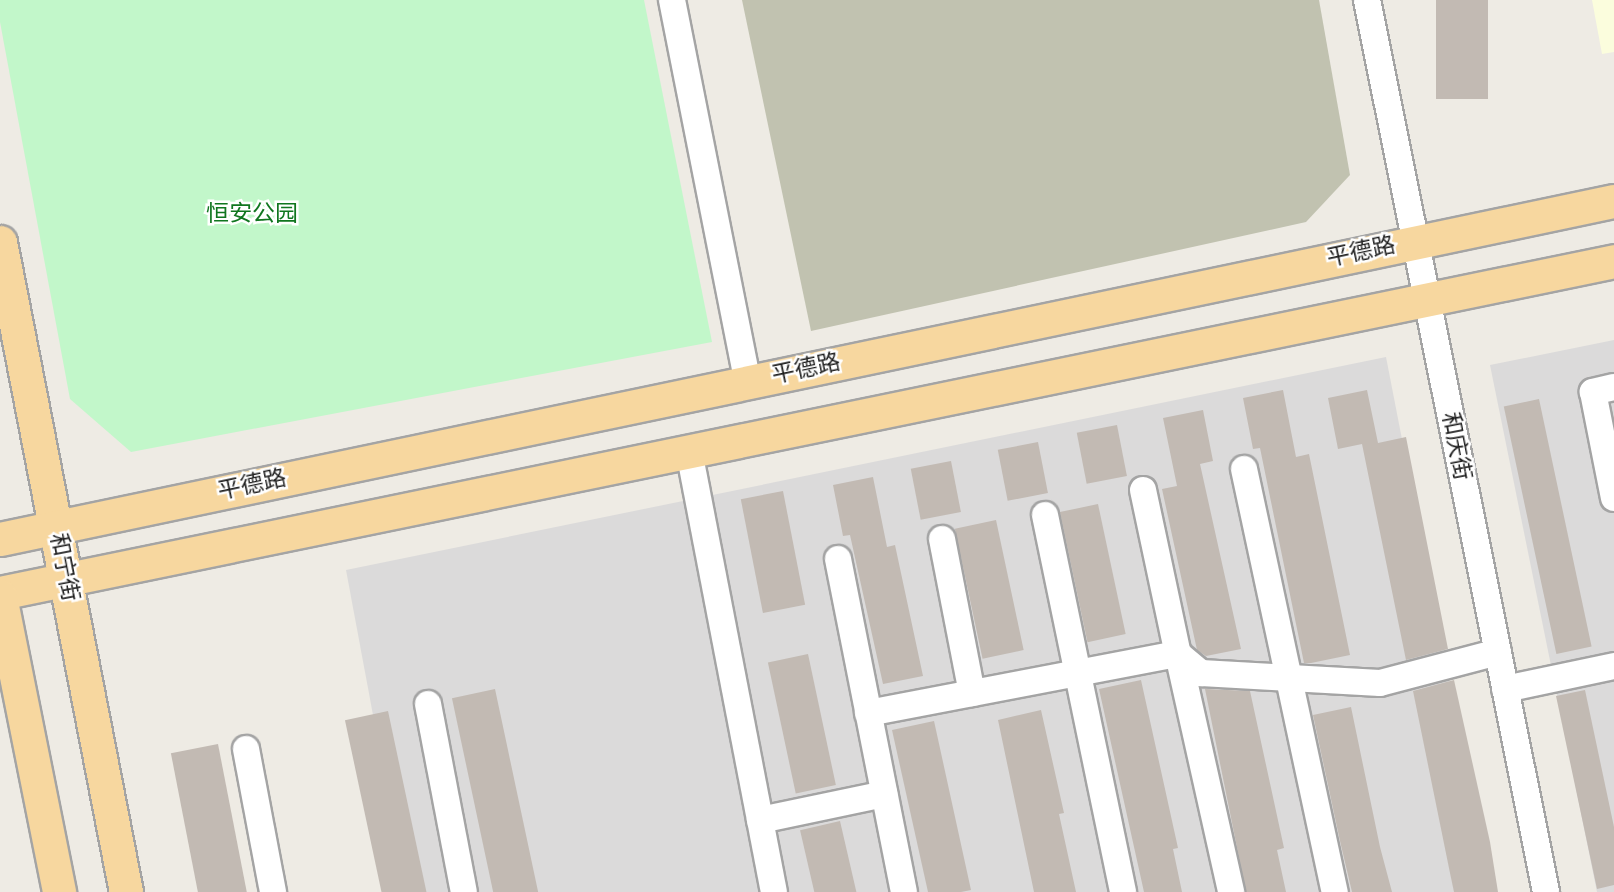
<!DOCTYPE html>
<meta charset="utf-8">
<style>
body{margin:0}
#map{position:relative;width:1614px;height:892px;overflow:hidden;background:#eeebe4;font-family:Cabin,"Noto Sans SC",sans-serif}
div>[style]{position:absolute}
.residential>*{inset:0;background:#dbdada}
.education>*{inset:0;background:#fbfddd}
.construction>*{inset:0;background:#c1c2b0}
.park>*{inset:0;background:#c2f7ca}
.building>*{inset:0;background:#c2bab3;transform-origin:0 0}
.roads{filter:drop-shadow(2px 0 #a4a4a4) drop-shadow(-2px 0 #a4a4a4) drop-shadow(0 2px #a4a4a4) drop-shadow(0 -2px #a4a4a4)}
.minor>*{height:26px;margin:-13px;padding:0 13px;transform-origin:13px;border-radius:13px;background:#fff}
.major>*{height:33px;margin:-16.5px;padding:0 16.5px;transform-origin:16.5px;border-radius:16.5px;background:#f7d79f}
span{translate:-50% -50%;white-space:nowrap;text-align:center;line-height:1.15;-webkit-text-stroke:5px #fff;paint-order:stroke}
.park-label{font-size:23px;color:#10761f}
.street-label{font-size:23px;color:#1d1d1d}
</style>
<div id="map">
<div class="residential">
<i style="clip-path:polygon(1614px 340px,1614px 892px,1597px 892px,1490px 365px)"></i>
<i style="clip-path:polygon(1386px 357px,1490px 892px,406px 892px,346px 570px)"></i>
</div>
<div class="education">
<i style="clip-path:polygon(1592px 0,1614px 0,1614px 52px,1602px 54px)"></i>
</div>
<div class="construction">
<i style="clip-path:polygon(742px 0,1319px 0,1350px 175px,1306px 222px,811px 331px)"></i>
</div>
<div class="park">
<i style="clip-path:polygon(0 0,644px 0,712px 342px,131px 452px,70px 399px,0 22px)"></i>
</div>
<div class="building">
<i style="left:1436px;top:0;width:52px;height:99px"></i>
<i style="clip-path:polygon(1283px 390px,1296px 457px,1309px 454px,1350px 655px,1311px 663px,1304px 663px,1260px 448px,1253px 449px,1243px 398px)"></i>
<i style="clip-path:polygon(1367px 390px,1378px 443px,1406px 437px,1448px 649px,1406px 660px,1362px 444px,1338px 449px,1328px 398px)"></i>
<i style="left:1539px;top:399px;width:253px;height:36px;rotate:78deg"></i>
<i style="clip-path:polygon(1203px 410px,1213px 461px,1200px 464px,1241px 649px,1206px 656px,1197px 650px,1162px 489px,1177px 486px,1163px 418px)"></i>
<i style="left:1117px;top:425px;width:52px;height:41px;rotate:79deg"></i>
<i style="left:1038px;top:442px;width:52px;height:41px;rotate:79deg"></i>
<i style="left:951px;top:461px;width:52px;height:41px;rotate:79deg"></i>
<i style="clip-path:polygon(873px 477px,887px 547px,895px 545px,923px 676px,883px 684px,850px 535px,843px 536px,833px 485px)"></i>
<i style="left:783px;top:491px;width:116px;height:43px;rotate:79deg"></i>
<i style="left:1098px;top:504px;width:133px;height:39px;rotate:78deg"></i>
<i style="left:996px;top:520px;width:133px;height:42px;rotate:78deg"></i>
<i style="left:808px;top:654px;width:134px;height:41px;rotate:78deg"></i>
<i style="clip-path:polygon(1141px 680px,1178px 848px,1173px 849px,1182px 892px,1144px 892px,1099px 689px)"></i>
<i style="clip-path:polygon(1454px 680px,1490px 842px,1498px 892px,1454px 892px,1450px 873px,1413px 691px)"></i>
<i style="left:495px;top:689px;width:208px;height:44px;rotate:78deg"></i>
<i style="clip-path:polygon(1205px 689px,1250px 691px,1284px 848px,1277px 850px,1286px 892px,1246px 892px)"></i>
<i style="clip-path:polygon(1585px 690px,1614px 827px,1614px 885px,1597px 889px,1556px 696px)"></i>
<i style="clip-path:polygon(1351px 707px,1380px 847px,1392px 892px,1352px 892px,1340px 841px,1313px 715px)"></i>
<i style="clip-path:polygon(1041px 710px,1064px 813px,1059px 814px,1076px 892px,1034px 892px,998px 720px)"></i>
<i style="left:388px;top:711px;width:185px;height:44px;rotate:78deg"></i>
<i style="clip-path:polygon(934px 721px,971px 890px,961px 892px,928px 892px,892px 730px)"></i>
<i style="left:218px;top:744px;width:151px;height:48px;rotate:79deg"></i>
<i style="left:840px;top:821px;width:73px;height:41px;rotate:77deg"></i>
</div>
<div class="roads">
<div class="minor">
<i style="left:672px;top:0;width:387px;rotate:78.8deg"></i>
<i style="left:1367px;top:0;width:910px;rotate:78.65deg"></i>
<i style="left:1614px;top:387px;width:22px;rotate:167deg"></i>
<i style="left:1593px;top:392px;width:108px;rotate:78.8deg"></i>
<i style="left:689px;top:451px;width:449px;rotate:79.1deg"></i>
<i style="left:1244px;top:469px;width:433px;rotate:77.9deg"></i>
<i style="left:1143px;top:490px;width:168px;rotate:78deg"></i>
<i style="left:1178px;top:654px;width:30px;rotate:40deg"></i>
<i style="left:1201px;top:673px;width:179px;rotate:3.2deg"></i>
<i style="left:1380px;top:683px;width:122px;rotate:-14.7deg"></i>
<i style="left:1045px;top:515px;width:385px;rotate:78.3deg"></i>
<i style="left:942px;top:539px;width:157px;rotate:79deg"></i>
<i style="left:838px;top:559px;width:339px;rotate:78.8deg"></i>
<i style="left:1505px;top:689px;width:111px;rotate:-11.9deg"></i>
<i style="left:428px;top:704px;width:191px;rotate:79.2deg"></i>
<i style="left:868px;top:713px;width:316px;rotate:-10.8deg"></i>
<i style="left:1178px;top:654px;width:244px;rotate:77.4deg"></i>
<i style="left:246px;top:749px;width:146px;rotate:79.3deg"></i>
<i style="left:760px;top:820px;width:127px;rotate:-11.8deg"></i>
</div>
<div class="major">
<i style="left:0;top:242px;width:662px;rotate:79.03deg"></i>
<i style="left:0;top:539px;width:1649px;rotate:-11.83deg"></i>
<i style="left:0;top:593px;width:1648px;rotate:-11.62deg"></i>
<i style="left:0;top:596px;width:302px;rotate:78.7deg"></i>
</div>
</div>
<div class="park-label">
<span style="left:252px;top:213px">恒安公园</span>
</div>
<div class="street-label">
<span style="left:1361px;top:251px;rotate:-12deg">平德路</span>
<span style="left:806px;top:368px;rotate:-12deg">平德路</span>
<span style="left:1457px;top:446px;rotate:79deg">和庆街</span>
<span style="left:252px;top:484px;rotate:-12deg">平德路</span>
<span style="left:65px;top:567px;rotate:79deg">和宁街</span>
</div>
</div>
